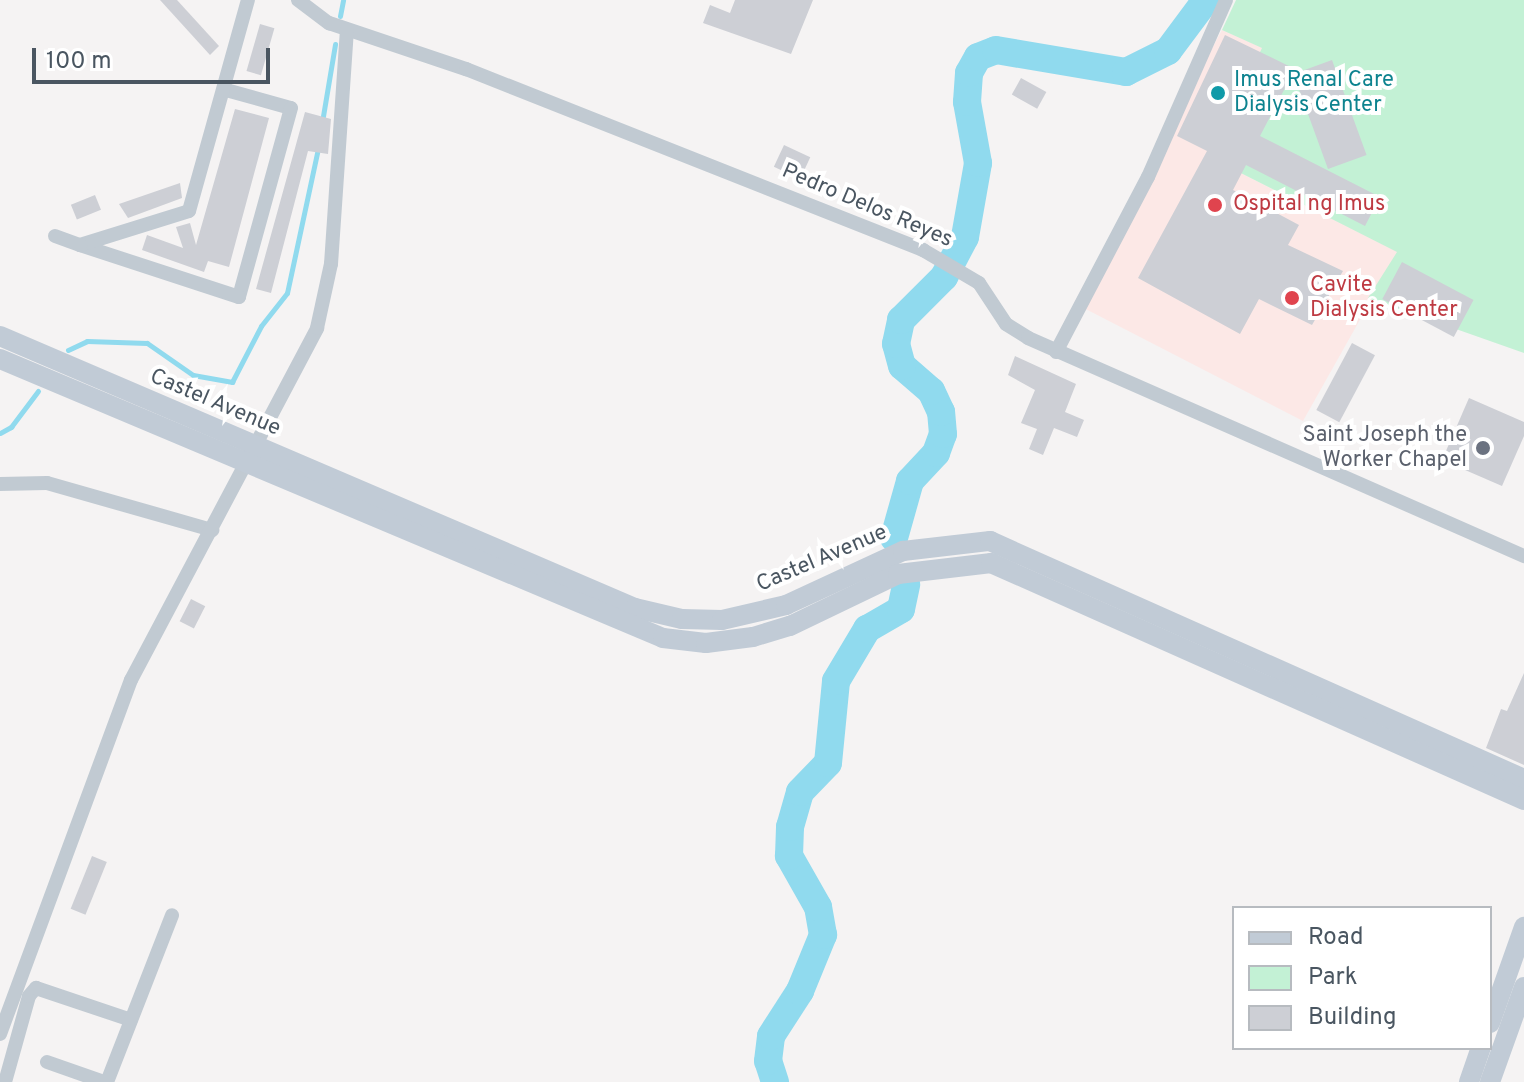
<!DOCTYPE html>
<style>
body{margin:0}
#map{position:relative;width:1524px;height:1082px;overflow:hidden;background:#f5f3f3;font-family:Overpass,sans-serif}
div>[style]{position:absolute}
.medical>*{inset:0;background:#fce8e6}
.green>*{inset:0;background:#c3f1d5}
.stream>*{height:5px;margin:-2.5px;padding:0 2.5px;transform-origin:2.5px;border-radius:2.5px;background:#90daee}
.river>*{height:28px;margin:-14px;padding:0 14px;transform-origin:14px;border-radius:14px;background:#90daee}
.building>*{inset:0;background:#cdcfd5;transform-origin:0 0}
.street>*{height:14px;margin:-7px;padding:0 7px;transform-origin:7px;border-radius:7px;background:#c1cad2}
.secondary>*{height:20px;margin:-10px;padding:0 10px;transform-origin:10px;border-radius:10px;background:#c1cbd6}
.dots>*{width:22px;height:22px;translate:-50% -50%;box-sizing:border-box;border:4px solid #fff;border-radius:50%}
span{translate:-50% -50%;white-space:nowrap;text-align:center;line-height:1.15;-webkit-text-stroke:8px #fff;paint-order:stroke}
.culture-label{font-size:22px;color:#0d838f}
.left{translate:0 -50%;text-align:left}
.health-label{font-size:22px;color:#be3a42}
.street-label{font-size:22px;color:#4a5661}
.worship-label{font-size:22px;color:#5b616d}
.right{translate:-100% -50%;text-align:right}
.legend{position:absolute;left:1232px;top:906px;width:260px;height:144px;box-sizing:border-box;background:#fff;border:2px solid #b7bbc0;margin:0;padding:10px 14px;list-style:none;font-size:24px;color:#4a5661}
.legend li{display:flex;align-items:center;gap:16px;height:40px}
.legend b{width:40px;border:2px solid #b7bbc0}
.scale{position:absolute;left:32px;top:48px;width:238px;height:36px;box-sizing:border-box;border:4px solid #4a5661;border-top:0;padding-left:10px;font-size:24px;line-height:28px;white-space:nowrap;color:#4a5661;-webkit-text-stroke:6px #fff;paint-order:stroke}
</style>
<div id="map">
<div class="medical">
<i style="clip-path:polygon(1222px 30px,1263px 48px,1209px 157px,1398px 252px,1303px 421px,1074px 303px)"></i>
</div>
<div class="green">
<i style="clip-path:polygon(1236px 0,1524px 0,1524px 353px,1368px 298px,1397px 252px,1209px 157px,1262px 48px,1222px 30px)"></i>
</div>
<div class="stream">
<i style="left:340px;top:16px;width:16px;rotate:-79deg"></i>
<i style="left:322px;top:122px;width:79px;rotate:-80.5deg"></i>
<i style="left:68px;top:350px;width:21px;rotate:-25deg"></i>
<i style="left:87px;top:341px;width:60px;rotate:1.9deg"></i>
<i style="left:147px;top:343px;width:56px;rotate:34.8deg"></i>
<i style="left:193px;top:375px;width:40px;rotate:10deg"></i>
<i style="left:232px;top:382px;width:63px;rotate:-62.6deg"></i>
<i style="left:261px;top:326px;width:42px;rotate:-51.8deg"></i>
<i style="left:287px;top:293px;width:148px;rotate:-77.9deg"></i>
<i style="left:0;top:433px;width:13px;rotate:-29deg"></i>
<i style="left:11px;top:427px;width:45px;rotate:-53.1deg"></i>
</div>
<div class="river">
<i style="left:894px;top:538px;width:59px;rotate:-74.3deg"></i>
<i style="left:910px;top:481px;width:38px;rotate:-47deg"></i>
<i style="left:936px;top:453px;width:20px;rotate:-70deg"></i>
<i style="left:943px;top:434px;width:22px;rotate:-95deg"></i>
<i style="left:941px;top:412px;width:23px;rotate:-115deg"></i>
<i style="left:931px;top:391px;width:38px;rotate:-139deg"></i>
<i style="left:902px;top:366px;width:23px;rotate:-105deg"></i>
<i style="left:896px;top:344px;width:25px;rotate:-78deg"></i>
<i style="left:901px;top:320px;width:61px;rotate:-45deg"></i>
<i style="left:944px;top:277px;width:45px;rotate:-62.3deg"></i>
<i style="left:965px;top:237px;width:75px;rotate:-80deg"></i>
<i style="left:978px;top:163px;width:62px;rotate:-100.2deg"></i>
<i style="left:967px;top:102px;width:29px;rotate:-86deg"></i>
<i style="left:969px;top:73px;width:18px;rotate:-61deg"></i>
<i style="left:978px;top:57px;width:19px;rotate:-21deg"></i>
<i style="left:996px;top:50px;width:132px;rotate:9.6deg"></i>
<i style="left:1126px;top:72px;width:47px;rotate:-26.6deg"></i>
<i style="left:1168px;top:51px;width:64px;rotate:-53.3deg"></i>
<i style="left:775px;top:1082px;width:22px;rotate:-108deg"></i>
<i style="left:768px;top:1061px;width:25px;rotate:-83deg"></i>
<i style="left:771px;top:1036px;width:54px;rotate:-57.2deg"></i>
<i style="left:800px;top:991px;width:61px;rotate:-67.7deg"></i>
<i style="left:823px;top:935px;width:28px;rotate:-100deg"></i>
<i style="left:818px;top:907px;width:59px;rotate:-119.6deg"></i>
<i style="left:789px;top:856px;width:29px;rotate:-88deg"></i>
<i style="left:790px;top:827px;width:36px;rotate:-74deg"></i>
<i style="left:800px;top:792px;width:40px;rotate:-46deg"></i>
<i style="left:828px;top:763px;width:82px;rotate:-84.4deg"></i>
<i style="left:836px;top:681px;width:61px;rotate:-59.2deg"></i>
<i style="left:867px;top:629px;width:39px;rotate:-30deg"></i>
<i style="left:901px;top:609px;width:25px;rotate:-78deg"></i>
</div>
<div class="building">
<i style="clip-path:polygon(160px 0,177px 0,219px 46px,210px 55px)"></i>
<i style="clip-path:polygon(735px 0,813px 0,791px 54px,703px 23px,710px 5px,730px 13px)"></i>
<i style="left:260px;top:24px;width:15px;height:49px;rotate:16deg"></i>
<i style="clip-path:polygon(1225px 35px,1295px 69px,1260px 136px,1380px 197px,1365px 226px,1246px 165px,1233px 190px,1299px 225px,1288px 245px,1343px 271px,1312px 325px,1259px 299px,1240px 334px,1138px 278px,1207px 151px,1177px 136px)"></i>
<i style="left:1332px;top:60px;width:101px;height:41px;rotate:70deg"></i>
<i style="left:1021px;top:78px;width:29px;height:19px;rotate:29deg"></i>
<i style="clip-path:polygon(235px 109px,269px 118px,229px 267px,208px 261px,204px 272px,142px 250px,147px 235px,183px 248px,176px 227px,190px 223px,196px 245px)"></i>
<i style="clip-path:polygon(305px 112px,331px 119px,328px 154px,308px 151px,271px 293px,256px 289px)"></i>
<i style="left:784px;top:145px;width:29px;height:24px;rotate:25deg"></i>
<i style="clip-path:polygon(180px 183px,182px 198px,128px 218px,119px 204px)"></i>
<i style="left:95px;top:195px;width:16px;height:26px;rotate:68deg"></i>
<i style="left:1402px;top:262px;width:81px;height:42px;rotate:28deg"></i>
<i style="left:1352px;top:343px;width:26px;height:76px;rotate:28deg"></i>
<i style="clip-path:polygon(1015px 356px,1076px 384px,1065px 412px,1084px 420px,1077px 437px,1054px 428px,1043px 455px,1029px 449px,1037px 429px,1021px 423px,1035px 390px,1008px 375px)"></i>
<i style="clip-path:polygon(1469px 398px,1524px 422px,1524px 436px,1502px 486px,1442px 460px)"></i>
<i style="left:191px;top:599px;width:16px;height:25px;rotate:27deg"></i>
<i style="clip-path:polygon(1524px 673px,1524px 765px,1486px 748px,1501px 709px,1507px 711px)"></i>
<i style="left:92px;top:856px;width:16px;height:57px;rotate:22deg"></i>
</div>
<div class="street">
<i style="left:298px;top:0;width:39px;rotate:37deg"></i>
<i style="left:329px;top:23px;width:145px;rotate:18.6deg"></i>
<i style="left:466px;top:69px;width:492px;rotate:21.6deg"></i>
<i style="left:923px;top:250px;width:65px;rotate:30.5deg"></i>
<i style="left:979px;top:283px;width:49px;rotate:56.6deg"></i>
<i style="left:1006px;top:324px;width:26px;rotate:32deg"></i>
<i style="left:1028px;top:338px;width:542px;rotate:23.73deg"></i>
<i style="left:226px;top:90px;width:67px;rotate:15.5deg"></i>
<i style="left:291px;top:108px;width:196px;rotate:105.4deg"></i>
<i style="left:239px;top:297px;width:167px;rotate:-161.9deg"></i>
<i style="left:80px;top:245px;width:114px;rotate:-17.3deg"></i>
<i style="left:189px;top:211px;width:219px;rotate:-74.4deg"></i>
<i style="left:55px;top:236px;width:27px;rotate:20deg"></i>
<i style="left:1056px;top:352px;width:198px;rotate:-62.3deg"></i>
<i style="left:1148px;top:177px;width:193px;rotate:-66.2deg"></i>
<i style="left:0;top:484px;width:47px;rotate:-1.2deg"></i>
<i style="left:47px;top:483px;width:172px;rotate:15.9deg"></i>
<i style="left:0;top:1034px;width:377px;rotate:-69.7deg"></i>
<i style="left:131px;top:680px;width:398px;rotate:-62.1deg"></i>
<i style="left:317px;top:328px;width:66px;rotate:-77.7deg"></i>
<i style="left:331px;top:264px;width:235px;rotate:-86.1deg"></i>
<i style="left:47px;top:1062px;width:60px;rotate:19.3deg"></i>
<i style="left:5px;top:1082px;width:89px;rotate:-74.4deg"></i>
<i style="left:29px;top:996px;width:11px;rotate:-49deg"></i>
<i style="left:36px;top:988px;width:100px;rotate:18.6deg"></i>
<i style="left:107px;top:1082px;width:179px;rotate:-68.7deg"></i>
</div>
<div class="secondary">
<i style="left:0;top:336px;width:691px;rotate:23.19deg"></i>
<i style="left:635px;top:608px;width:48px;rotate:13.2deg"></i>
<i style="left:682px;top:619px;width:40px;rotate:1.4deg"></i>
<i style="left:722px;top:620px;width:66px;rotate:-13.2deg"></i>
<i style="left:786px;top:605px;width:129px;rotate:-24.8deg"></i>
<i style="left:903px;top:551px;width:88px;rotate:-6.6deg"></i>
<i style="left:990px;top:541px;width:585px;rotate:24.02deg"></i>
<i style="left:0;top:359px;width:719px;rotate:22.82deg"></i>
<i style="left:663px;top:638px;width:43px;rotate:6.6deg"></i>
<i style="left:706px;top:643px;width:47px;rotate:-7.3deg"></i>
<i style="left:753px;top:637px;width:39px;rotate:-17deg"></i>
<i style="left:790px;top:626px;width:120px;rotate:-25.7deg"></i>
<i style="left:898px;top:574px;width:94px;rotate:-6.7deg"></i>
<i style="left:991px;top:563px;width:583px;rotate:23.97deg"></i>
<i style="left:1490px;top:1023px;width:102px;rotate:-70.5deg"></i>
<i style="left:1469px;top:1082px;width:36px;rotate:-71deg"></i>
<i style="left:1490px;top:1082px;width:101px;rotate:-70.3deg"></i>
</div>
<div class="dots">
<i style="left:1218px;top:93px;background:#0f9aa8"></i>
<i style="left:1215px;top:205px;background:#e0444e"></i>
<i style="left:1292px;top:298px;background:#e0444e"></i>
<i style="left:1483px;top:448px;background:#6b7280"></i>
</div>
<div class="culture-label">
<span class="left" style="left:1234px;top:93px">Imus Renal Care<br>Dialysis Center</span>
</div>
<div class="health-label">
<span class="left" style="left:1233px;top:205px">Ospital ng Imus</span>
<span class="left" style="left:1310px;top:298px">Cavite<br>Dialysis Center</span>
</div>
<div class="street-label">
<span style="left:867px;top:206px;rotate:23deg">Pedro Delos Reyes</span>
<span style="left:215px;top:403px;rotate:23deg">Castel Avenue</span>
<span style="left:822px;top:559px;rotate:-23deg">Castel Avenue</span>
</div>
<div class="worship-label">
<span class="right" style="left:1467px;top:448px">Saint Joseph the<br>Worker Chapel</span>
</div>
<ul class="legend">
<li><b style="height:10px;background:#c1cbd6"></b>Road</li>
<li><b style="height:22px;background:#c3f1d5"></b>Park</li>
<li><b style="height:22px;background:#cdcfd5"></b>Building</li>
</ul>
<div class="scale">100 m</div>
</div>
